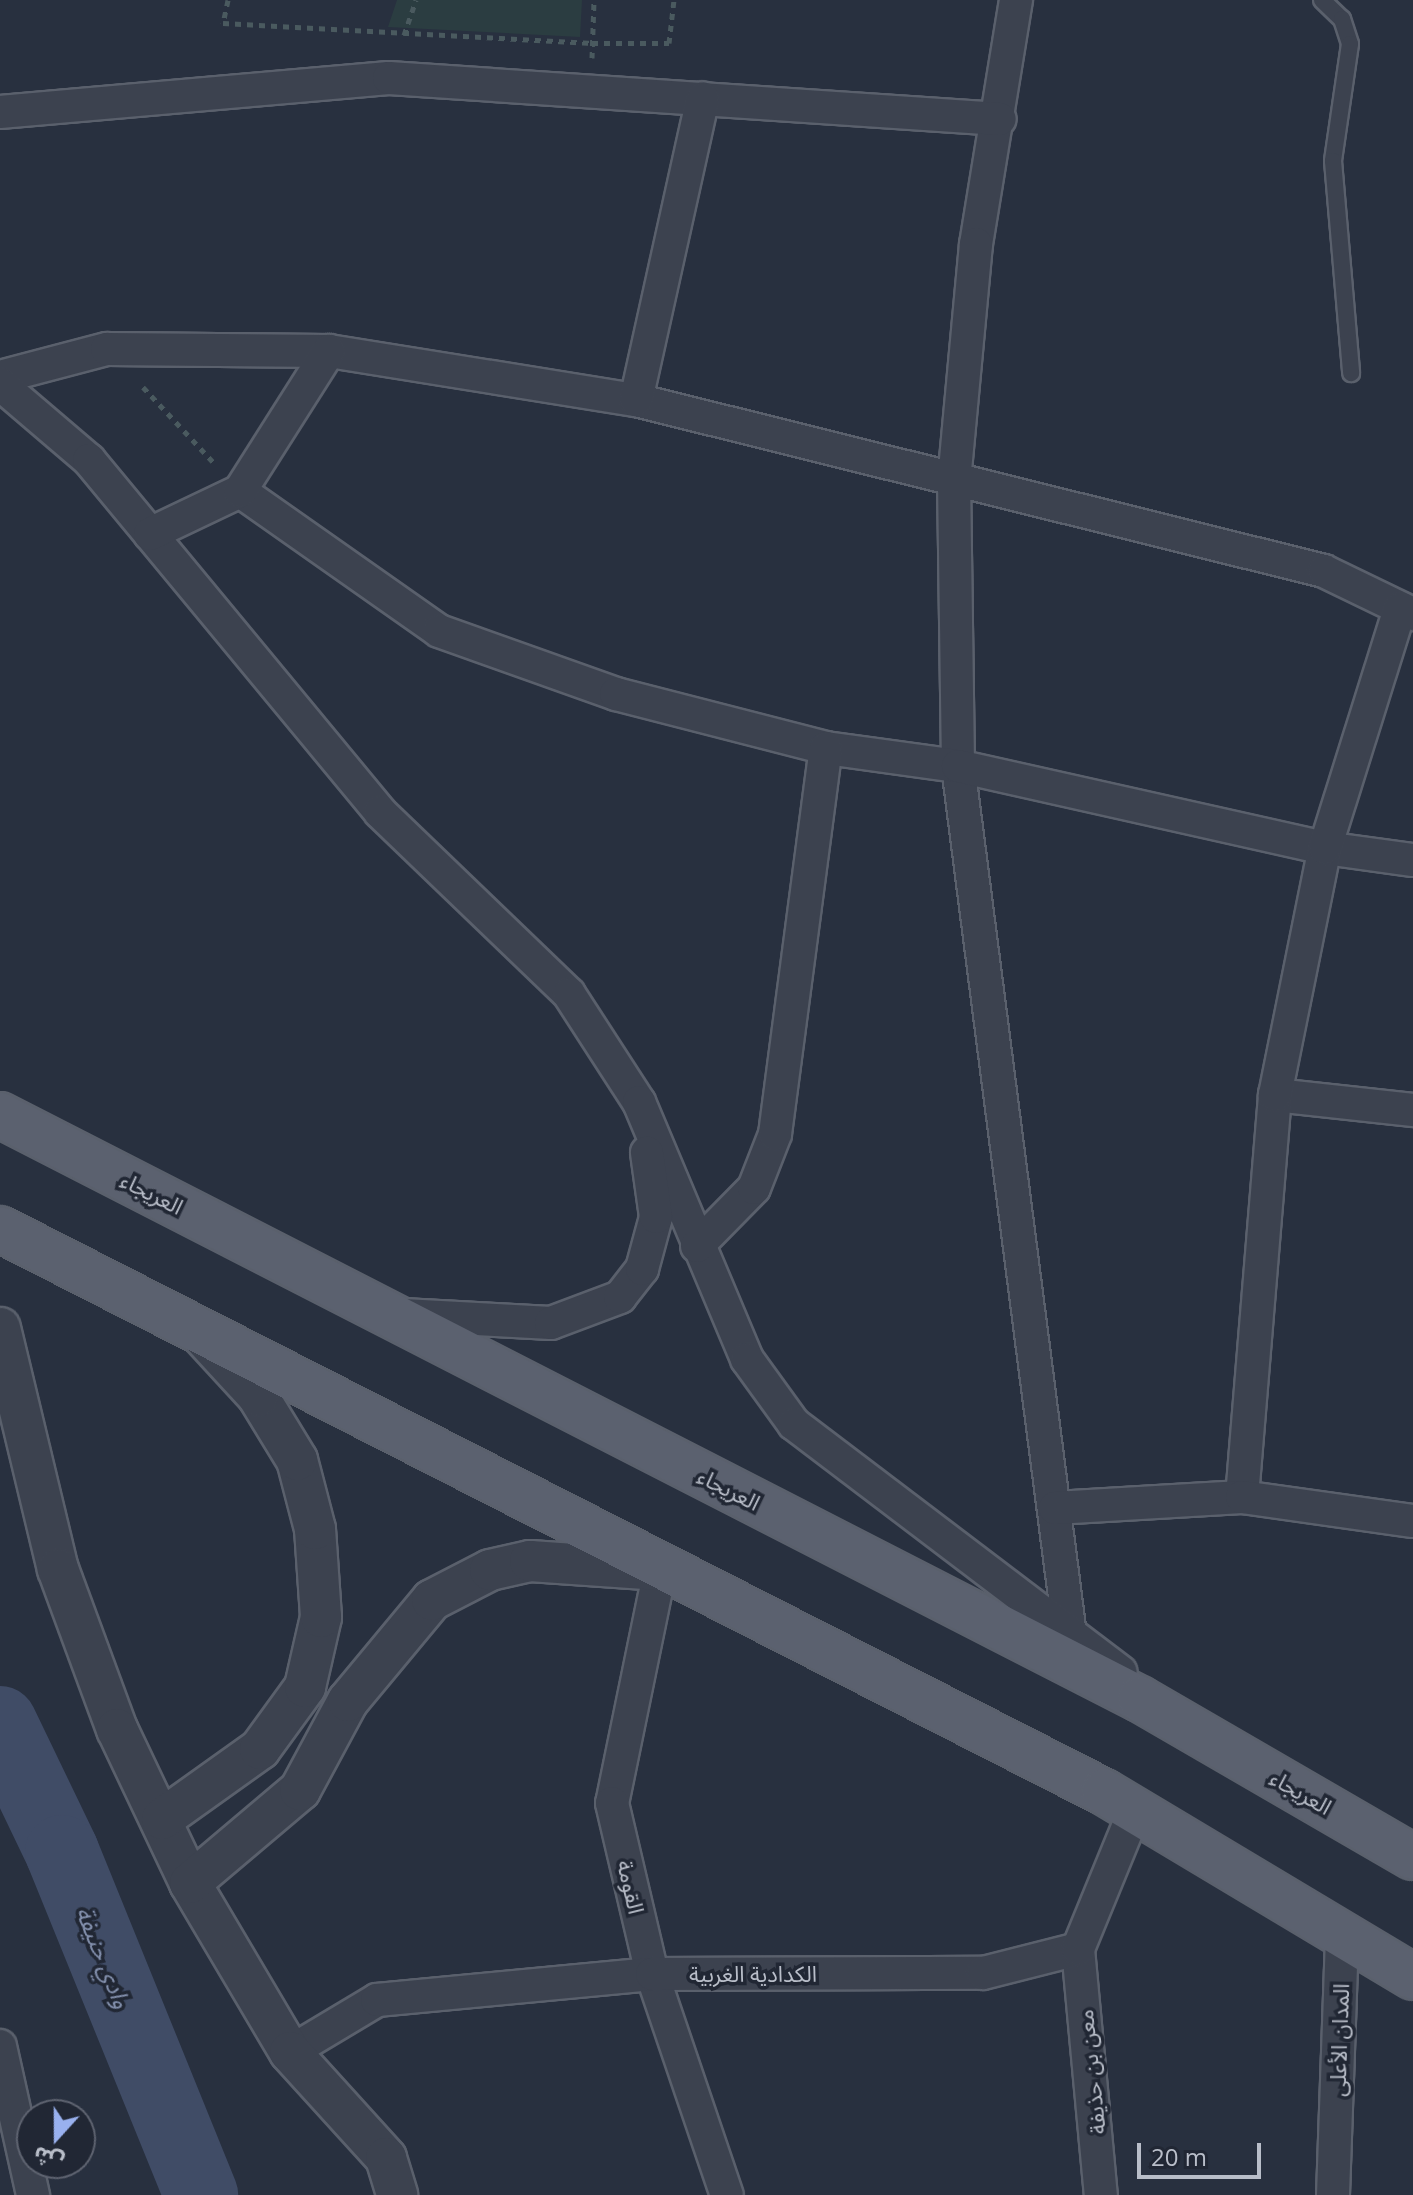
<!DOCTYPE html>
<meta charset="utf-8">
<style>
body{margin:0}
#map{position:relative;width:1413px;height:2195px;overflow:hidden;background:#28303f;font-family:"Open Sans","Noto Sans Arabic",sans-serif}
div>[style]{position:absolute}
.green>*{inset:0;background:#2b3d41}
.river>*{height:74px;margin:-37px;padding:0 37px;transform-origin:37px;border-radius:37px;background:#404c66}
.path>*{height:5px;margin-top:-2.5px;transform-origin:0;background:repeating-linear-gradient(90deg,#4a5a5f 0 6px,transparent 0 12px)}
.roads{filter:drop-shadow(2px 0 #5a606c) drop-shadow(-2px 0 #5a606c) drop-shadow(0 2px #5a606c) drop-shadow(0 -2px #5a606c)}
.service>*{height:16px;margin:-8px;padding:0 8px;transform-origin:8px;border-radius:8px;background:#3c424f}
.minor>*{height:32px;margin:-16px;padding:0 16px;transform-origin:16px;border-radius:16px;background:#3c424f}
.tertiary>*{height:40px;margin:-20px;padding:0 20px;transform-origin:20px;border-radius:20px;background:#3c424f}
.primary>*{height:44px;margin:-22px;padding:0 22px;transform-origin:22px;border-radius:22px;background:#5b616f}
span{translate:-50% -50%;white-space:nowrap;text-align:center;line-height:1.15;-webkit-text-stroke:7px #212734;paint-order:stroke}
.street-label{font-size:22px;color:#b9bec9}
.water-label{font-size:24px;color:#8491ae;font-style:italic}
.north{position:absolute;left:16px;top:2099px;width:80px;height:80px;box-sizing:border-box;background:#212734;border:2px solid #5e6370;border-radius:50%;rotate:201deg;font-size:22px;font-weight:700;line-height:32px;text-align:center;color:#b9bec9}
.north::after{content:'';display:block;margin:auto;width:28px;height:36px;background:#99b1ef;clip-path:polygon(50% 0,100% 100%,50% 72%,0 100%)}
.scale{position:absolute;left:1137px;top:2143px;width:124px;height:36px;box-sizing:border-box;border:4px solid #b9bec9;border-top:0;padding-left:10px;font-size:24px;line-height:28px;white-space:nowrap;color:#b9bec9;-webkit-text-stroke:6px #212734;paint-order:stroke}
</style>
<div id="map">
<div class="green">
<i style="clip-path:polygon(397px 0,582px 0,580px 37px,388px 27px)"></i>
</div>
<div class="river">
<i style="left:0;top:1723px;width:143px;rotate:64.3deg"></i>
<i style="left:62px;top:1852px;width:370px;rotate:67.9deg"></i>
</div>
<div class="path">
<i style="left:228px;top:0;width:24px;rotate:102deg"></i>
<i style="left:223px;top:23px;width:370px;rotate:3.1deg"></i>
<i style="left:592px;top:43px;width:77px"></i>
<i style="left:669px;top:43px;width:43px;rotate:-83.4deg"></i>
<i style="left:404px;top:35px;width:37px;rotate:-71deg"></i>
<i style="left:592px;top:58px;width:58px;rotate:-88deg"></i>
<i style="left:143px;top:387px;width:105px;rotate:46.9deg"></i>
</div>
<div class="roads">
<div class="service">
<i style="left:1322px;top:0;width:28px;rotate:44deg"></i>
<i style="left:1342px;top:19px;width:26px;rotate:72deg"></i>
<i style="left:1350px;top:44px;width:118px;rotate:98.3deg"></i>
<i style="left:1333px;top:161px;width:213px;rotate:85.1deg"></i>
</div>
<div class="minor">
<i style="left:1016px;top:0;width:247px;rotate:99.3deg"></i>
<i style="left:976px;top:244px;width:236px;rotate:95.3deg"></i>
<i style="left:954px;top:479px;width:287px;rotate:89.2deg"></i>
<i style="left:958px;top:766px;width:876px;rotate:82.66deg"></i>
<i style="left:0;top:112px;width:390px;rotate:-5deg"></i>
<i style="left:389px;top:78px;width:612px;rotate:3.84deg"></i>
<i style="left:0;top:377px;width:111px;rotate:-14.7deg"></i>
<i style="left:107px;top:349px;width:222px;rotate:0.5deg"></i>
<i style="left:329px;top:351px;width:311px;rotate:9.1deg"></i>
<i style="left:636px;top:400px;width:709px;rotate:13.96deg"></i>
<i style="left:1324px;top:571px;width:99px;rotate:25.8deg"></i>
<i style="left:0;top:384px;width:117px;rotate:40.5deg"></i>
<i style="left:89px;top:460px;width:457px;rotate:50.4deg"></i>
<i style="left:380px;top:812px;width:262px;rotate:43.9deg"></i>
<i style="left:569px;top:994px;width:129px;rotate:57.1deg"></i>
<i style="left:639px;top:1102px;width:279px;rotate:67.2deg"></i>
<i style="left:747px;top:1359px;width:80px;rotate:54.1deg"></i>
<i style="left:794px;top:1424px;width:410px;rotate:37.2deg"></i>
<i style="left:636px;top:400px;width:309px;rotate:-77.5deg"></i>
<i style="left:240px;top:491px;width:243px;rotate:35.1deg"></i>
<i style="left:439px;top:631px;width:188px;rotate:19.6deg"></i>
<i style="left:616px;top:694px;width:217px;rotate:14.4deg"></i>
<i style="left:826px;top:748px;width:133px;rotate:7.8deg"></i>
<i style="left:958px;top:766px;width:376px;rotate:12.6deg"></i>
<i style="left:1325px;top:848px;width:89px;rotate:7.8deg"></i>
<i style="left:150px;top:534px;width:100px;rotate:-25.5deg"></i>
<i style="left:240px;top:491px;width:166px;rotate:-57.6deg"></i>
<i style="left:1275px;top:1095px;width:139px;rotate:6.2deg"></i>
<i style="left:697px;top:1246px;width:81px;rotate:-45.5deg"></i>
<i style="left:754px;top:1188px;width:58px;rotate:-68.7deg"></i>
<i style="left:775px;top:1134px;width:389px;rotate:-82.5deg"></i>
<i style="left:403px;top:1315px;width:148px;rotate:3.1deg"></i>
<i style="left:551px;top:1323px;width:74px;rotate:-20.6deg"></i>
<i style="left:620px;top:1297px;width:36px;rotate:-52deg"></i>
<i style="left:642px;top:1269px;width:54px;rotate:-74.9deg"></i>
<i style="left:656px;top:1217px;width:65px;rotate:-98deg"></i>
<i style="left:1242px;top:1497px;width:403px;rotate:-85.3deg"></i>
<i style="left:1275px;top:1095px;width:252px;rotate:-78.6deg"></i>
<i style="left:1325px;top:848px;width:251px;rotate:-72.6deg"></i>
<i style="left:1055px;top:1508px;width:187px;rotate:-3.4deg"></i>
<i style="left:1242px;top:1497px;width:173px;rotate:8deg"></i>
<i style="left:660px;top:1570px;width:238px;rotate:101.6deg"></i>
<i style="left:612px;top:1803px;width:176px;rotate:76.8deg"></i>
<i style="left:652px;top:1974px;width:233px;rotate:71.3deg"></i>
<i style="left:1078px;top:1949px;width:247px;rotate:84.7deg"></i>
<i style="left:0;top:2046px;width:153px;rotate:77.5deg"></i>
<i style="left:290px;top:2052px;width:101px;rotate:-30.9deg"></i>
<i style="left:377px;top:2000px;width:276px;rotate:-5.4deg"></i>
<i style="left:652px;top:1974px;width:331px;rotate:-0.2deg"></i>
<i style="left:983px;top:1973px;width:98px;rotate:-14.2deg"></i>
<i style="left:1078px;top:1949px;width:150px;rotate:-67.7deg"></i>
<i style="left:1333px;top:2195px;width:261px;rotate:-88deg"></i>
</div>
<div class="tertiary">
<i style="left:0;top:1328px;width:248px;rotate:76.5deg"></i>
<i style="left:58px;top:1569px;width:171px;rotate:69.8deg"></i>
<i style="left:117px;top:1729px;width:170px;rotate:64.6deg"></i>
<i style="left:190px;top:1883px;width:196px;rotate:59.4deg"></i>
<i style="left:290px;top:2052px;width:143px;rotate:47.8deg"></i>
<i style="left:386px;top:2158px;width:39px;rotate:73deg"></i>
<i style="left:162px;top:1819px;width:120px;rotate:-35.5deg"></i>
<i style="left:260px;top:1749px;width:77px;rotate:-54deg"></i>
<i style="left:305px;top:1687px;width:72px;rotate:-77.1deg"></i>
<i style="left:321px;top:1617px;width:88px;rotate:-93.9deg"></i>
<i style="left:315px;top:1529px;width:71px;rotate:-104.6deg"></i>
<i style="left:297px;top:1460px;width:75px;rotate:-121.4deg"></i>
<i style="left:258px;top:1396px;width:84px;rotate:-132.6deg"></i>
<i style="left:190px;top:1883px;width:144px;rotate:-40.2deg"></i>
<i style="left:300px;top:1790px;width:101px;rotate:-61.7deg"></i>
<i style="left:348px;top:1701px;width:131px;rotate:-50.3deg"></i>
<i style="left:432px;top:1600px;width:65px;rotate:-27.3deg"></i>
<i style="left:490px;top:1570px;width:41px;rotate:-12.7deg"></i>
<i style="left:530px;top:1561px;width:130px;rotate:4deg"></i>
</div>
<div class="primary">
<i style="left:0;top:1115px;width:1281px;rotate:27.13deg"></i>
<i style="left:1140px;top:1699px;width:315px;rotate:30.1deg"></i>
<i style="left:0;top:1229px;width:1239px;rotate:27.02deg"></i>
<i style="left:1104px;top:1792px;width:360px;rotate:30.9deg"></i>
</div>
</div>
<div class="street-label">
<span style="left:152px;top:1193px;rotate:27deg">العريجاء</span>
<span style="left:729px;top:1489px;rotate:27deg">العريجاء</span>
<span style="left:1301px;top:1792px;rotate:30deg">العريجاء</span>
<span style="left:631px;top:1887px;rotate:77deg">القومة</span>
<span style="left:753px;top:1974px">الكدادية الغربية</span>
<span style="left:1339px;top:2040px;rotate:-88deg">المدان الأعلى</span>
<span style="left:1091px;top:2072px;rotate:-96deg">معن بن حذيفة</span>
</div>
<div class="water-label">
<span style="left:104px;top:1957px;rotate:68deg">وادي حنيفة</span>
</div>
<div class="north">ش</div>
<div class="scale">20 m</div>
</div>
